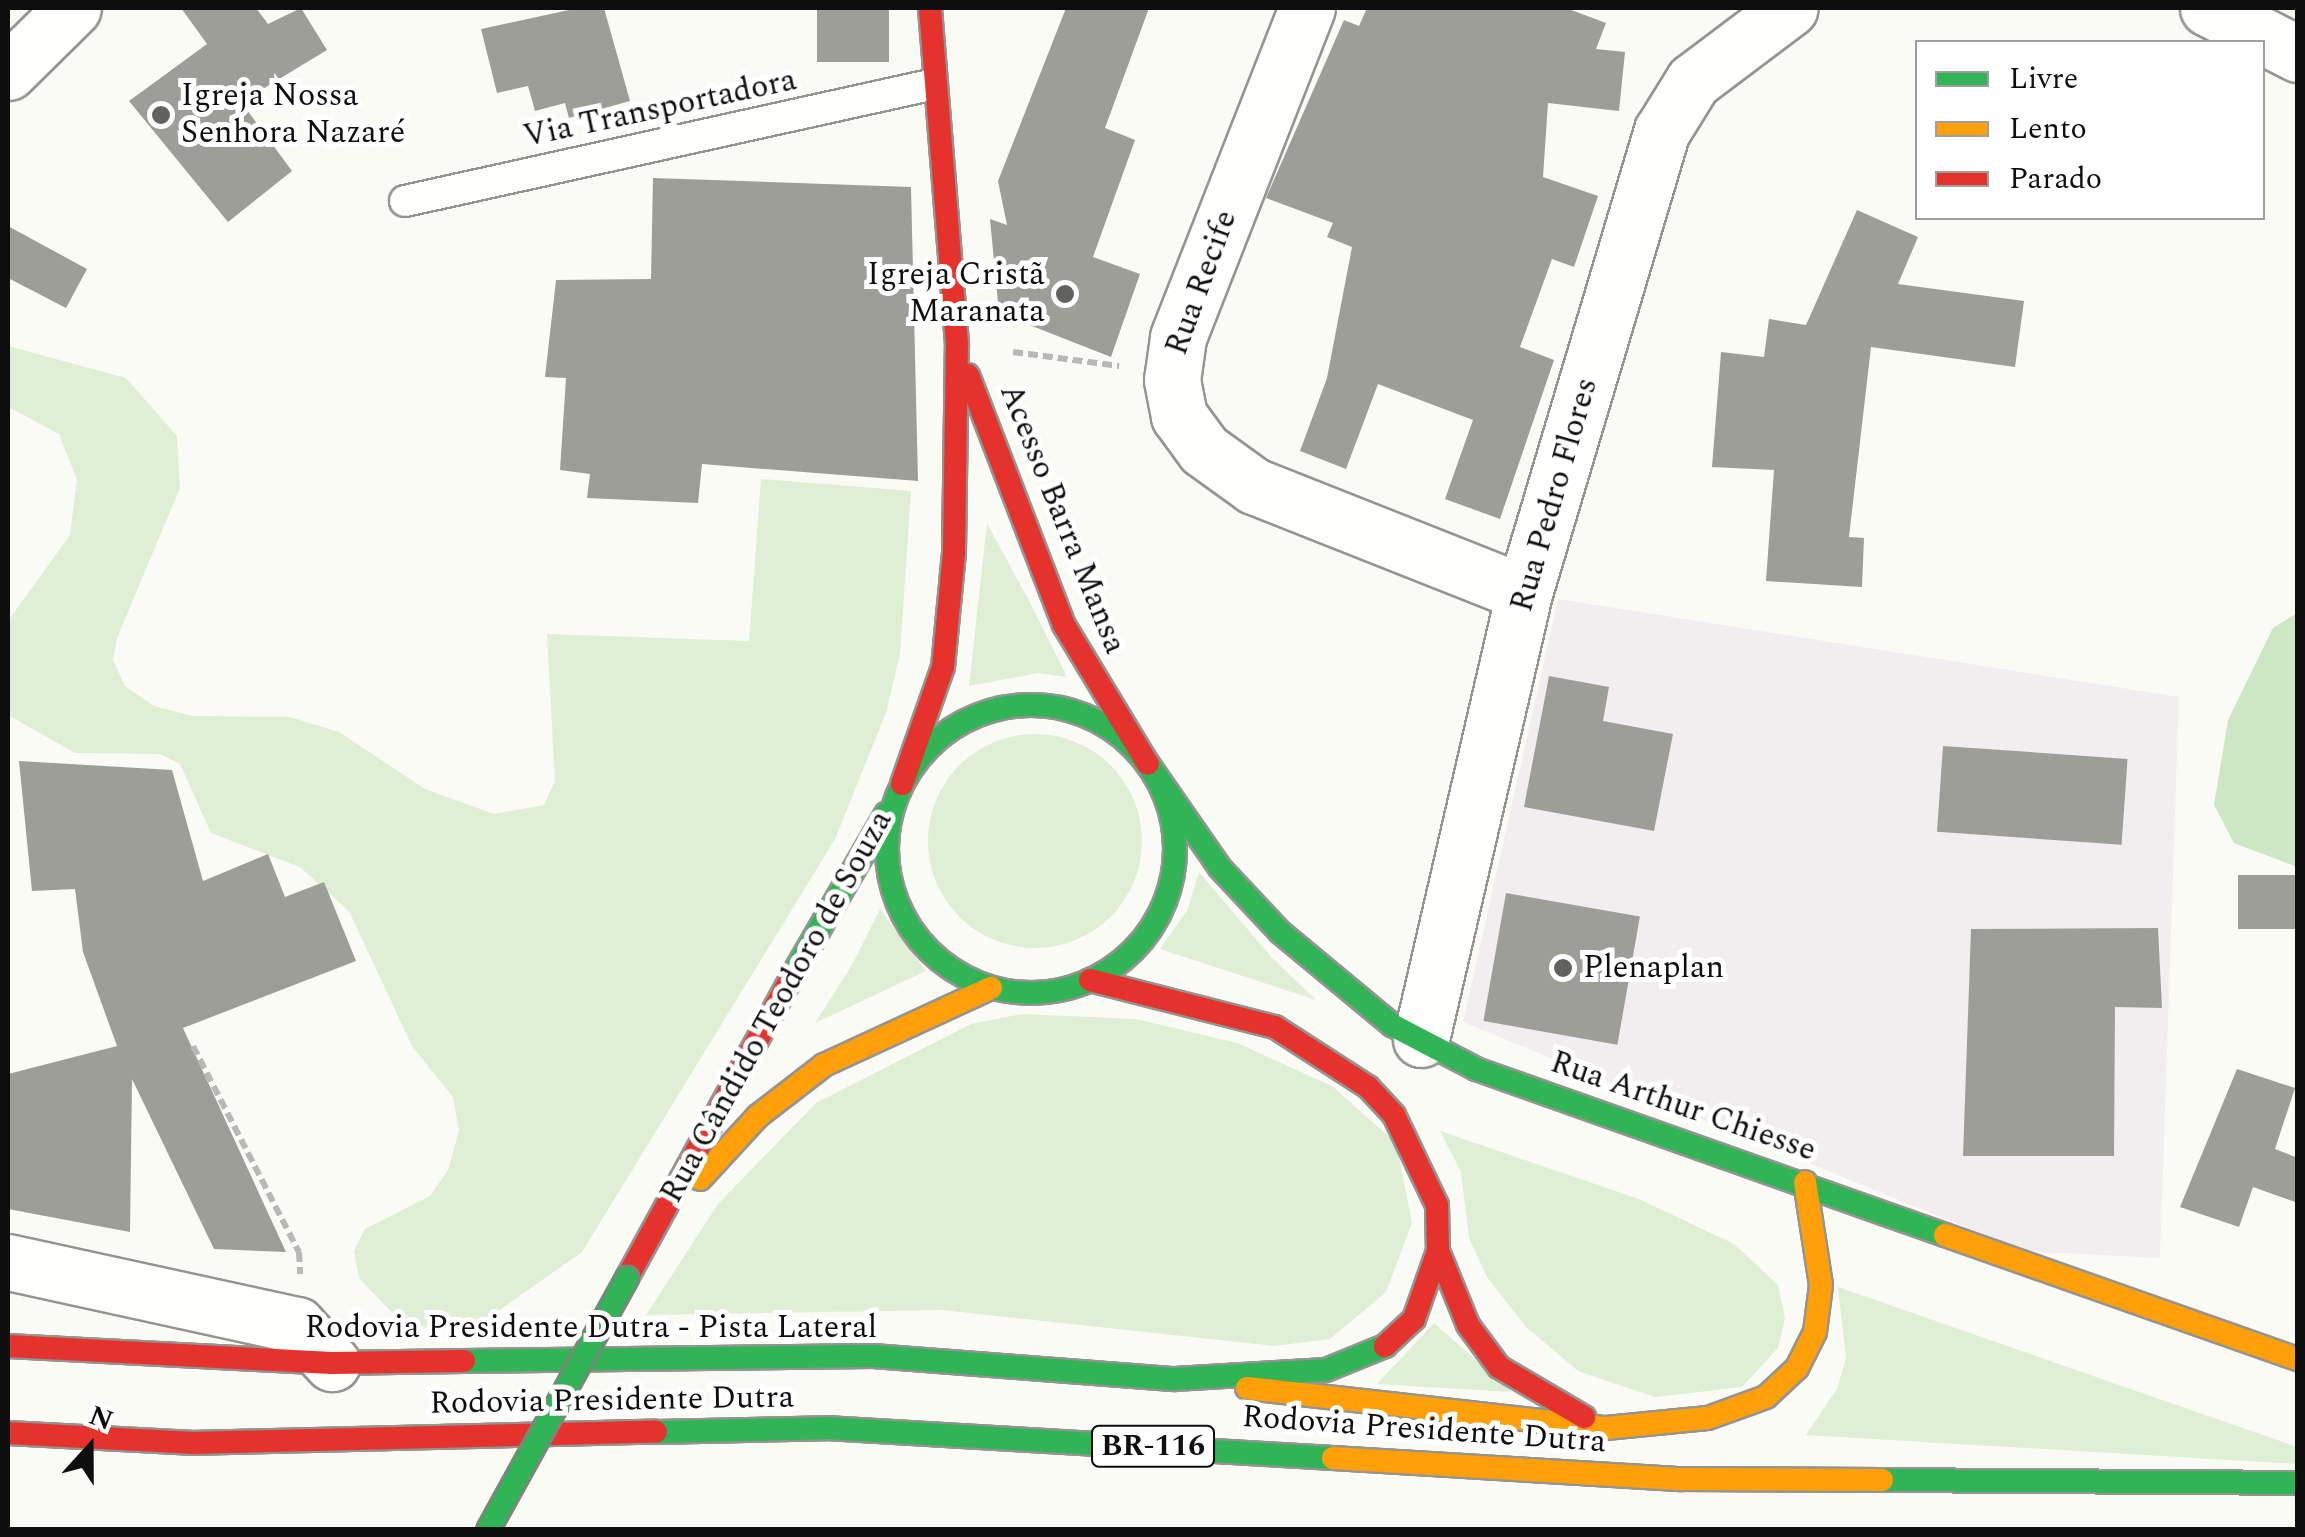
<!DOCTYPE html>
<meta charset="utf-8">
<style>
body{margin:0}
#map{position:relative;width:2305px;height:1537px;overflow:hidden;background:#fafbf4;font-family:Spectral,serif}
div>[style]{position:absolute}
.industrial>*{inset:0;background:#f2eeef}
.green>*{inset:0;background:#deefd6}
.round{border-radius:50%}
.forest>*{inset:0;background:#cde7c4}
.building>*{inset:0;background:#9e9e99;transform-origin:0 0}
.path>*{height:6px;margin-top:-3px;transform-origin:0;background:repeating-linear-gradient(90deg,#b8b8b7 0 10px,transparent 0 15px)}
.roads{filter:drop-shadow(2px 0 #949592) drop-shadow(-2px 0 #949592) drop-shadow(0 2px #949592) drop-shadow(0 -2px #949592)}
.lane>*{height:30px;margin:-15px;padding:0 15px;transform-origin:15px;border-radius:15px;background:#fefefd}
.street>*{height:55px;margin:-27.5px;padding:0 27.5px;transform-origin:27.5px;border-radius:27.5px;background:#fefefd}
.fast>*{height:22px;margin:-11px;padding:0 11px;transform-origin:11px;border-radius:11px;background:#30b455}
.fast>.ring{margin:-11px;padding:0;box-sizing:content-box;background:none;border:22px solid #30b455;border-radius:50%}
.slow>*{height:22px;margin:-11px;padding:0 11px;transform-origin:11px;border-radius:11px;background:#ff9f0a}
.jam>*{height:22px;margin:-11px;padding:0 11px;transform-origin:11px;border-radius:11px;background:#e5322d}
.bridges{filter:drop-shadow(2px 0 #82827f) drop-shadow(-2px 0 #82827f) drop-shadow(0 2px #82827f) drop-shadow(0 -2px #82827f)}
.fast-bridge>*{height:22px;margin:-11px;padding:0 11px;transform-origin:11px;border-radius:11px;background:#30b455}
.dots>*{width:28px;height:28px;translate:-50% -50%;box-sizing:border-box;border:5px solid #fff;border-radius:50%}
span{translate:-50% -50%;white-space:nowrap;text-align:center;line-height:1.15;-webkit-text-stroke:10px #fff;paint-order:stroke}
.shield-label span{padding:2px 8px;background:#fff;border:2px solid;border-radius:8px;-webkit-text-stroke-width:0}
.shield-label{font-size:30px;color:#0e0e0e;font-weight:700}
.poi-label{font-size:32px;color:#0e0e0e}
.left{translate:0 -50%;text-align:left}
.right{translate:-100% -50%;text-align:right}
.street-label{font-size:32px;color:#0e0e0e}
.frame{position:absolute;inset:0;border:10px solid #0e0e0e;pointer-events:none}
.legend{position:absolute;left:1915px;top:40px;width:350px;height:180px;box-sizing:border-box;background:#fff;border:2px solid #9f9f9f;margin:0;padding:12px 18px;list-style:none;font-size:30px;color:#0e0e0e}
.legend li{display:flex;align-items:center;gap:20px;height:50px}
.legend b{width:50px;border:2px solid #9f9f9f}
.north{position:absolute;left:40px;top:1397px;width:100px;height:100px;-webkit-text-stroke:8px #fff;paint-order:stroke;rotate:21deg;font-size:28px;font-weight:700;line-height:40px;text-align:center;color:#0e0e0e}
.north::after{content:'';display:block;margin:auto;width:35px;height:45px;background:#0e0e0e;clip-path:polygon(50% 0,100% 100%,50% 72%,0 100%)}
</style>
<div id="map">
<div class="industrial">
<i style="clip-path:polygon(1558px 599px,2179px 697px,2160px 1258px,2024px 1251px,1463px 1022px)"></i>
</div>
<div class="green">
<i style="clip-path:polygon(8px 346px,126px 378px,177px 436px,180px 488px,117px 638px,113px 660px,125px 686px,154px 706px,192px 716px,290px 717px,339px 732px,425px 789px,494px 814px,544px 805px,555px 781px,547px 634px,749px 641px,761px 479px,911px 491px,900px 654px,886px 713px,835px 839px,582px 1252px,491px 1316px,436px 1330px,400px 1321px,359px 1278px,354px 1251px,365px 1229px,430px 1196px,448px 1170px,459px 1131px,453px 1097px,412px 1046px,349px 911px,300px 867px,211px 833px,180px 764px,160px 754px,75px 753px,8px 715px,8px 621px,70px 535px,77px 480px,59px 434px,8px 407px)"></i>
<i style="clip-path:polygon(987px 523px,1028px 599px,1067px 677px,1038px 673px,969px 686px)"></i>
<i class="round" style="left:928px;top:734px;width:214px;height:214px"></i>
<i style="clip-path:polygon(1199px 872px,1272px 958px,1316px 1000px,1160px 949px,1188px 909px)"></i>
<i style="clip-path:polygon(880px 909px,926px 971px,815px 1023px,852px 965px)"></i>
<i style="clip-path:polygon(1022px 1014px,1136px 1019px,1237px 1043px,1332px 1086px,1396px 1143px,1412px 1223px,1386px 1292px,1330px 1339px,1274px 1346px,942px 1310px,646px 1315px,718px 1204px,816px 1103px,971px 1024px)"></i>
<i style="clip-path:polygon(1440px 1131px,1639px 1199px,1734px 1244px,1778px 1285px,1785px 1318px,1778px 1348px,1742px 1387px,1655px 1397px,1578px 1371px,1526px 1327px,1487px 1277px,1469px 1238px,1461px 1172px)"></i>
<i style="clip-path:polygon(1838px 1287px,2297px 1447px,2297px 1464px,1806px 1435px,1837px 1389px,1846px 1358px)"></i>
<i style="clip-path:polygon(1434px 1323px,1512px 1392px,1377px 1384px)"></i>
</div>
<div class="forest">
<i style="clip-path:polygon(2297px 613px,2298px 613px,2297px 867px,2234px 843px,2214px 805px,2228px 720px,2273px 628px)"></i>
</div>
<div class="building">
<i style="clip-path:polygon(181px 8px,256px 8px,268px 24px,301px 8px,327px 50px,241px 102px,292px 171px,228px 222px,129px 101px,207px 44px)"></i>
<i style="clip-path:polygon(578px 8px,604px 8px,630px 101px,569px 118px,565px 103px,535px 111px,528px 86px,497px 93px,481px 29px)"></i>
<i style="left:817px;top:8px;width:72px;height:54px"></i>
<i style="clip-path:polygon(1066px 8px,1149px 8px,1105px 128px,1135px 140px,1093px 257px,1140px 274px,1111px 357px,999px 313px,990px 219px,1007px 225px,998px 181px)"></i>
<i style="clip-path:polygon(1367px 8px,1566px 8px,1606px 23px,1596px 49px,1625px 52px,1619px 111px,1548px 103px,1543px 177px,1598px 196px,1574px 267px,1552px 259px,1520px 347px,1554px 360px,1500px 519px,1445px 499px,1473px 420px,1378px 384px,1346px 469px,1300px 451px,1327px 378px,1352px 247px,1327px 237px,1333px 223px,1266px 198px,1344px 20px,1359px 26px)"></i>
<i style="clip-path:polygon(653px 178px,911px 187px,918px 481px,702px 464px,698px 503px,587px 498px,590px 474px,560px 470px,566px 378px,545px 377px,556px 280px,651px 279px)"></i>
<i style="clip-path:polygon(1857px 210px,1918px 237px,1898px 284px,2024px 301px,2015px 367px,1871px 347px,1849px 537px,1864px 538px,1862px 587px,1766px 581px,1774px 470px,1712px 467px,1721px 352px,1764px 357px,1769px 319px,1806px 325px)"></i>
<i style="clip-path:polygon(8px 226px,87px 269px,66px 308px,8px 278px)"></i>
<i style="clip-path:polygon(1549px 676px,1609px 687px,1603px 721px,1673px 734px,1654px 831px,1524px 807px)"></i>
<i style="left:1943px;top:746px;width:185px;height:86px;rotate:4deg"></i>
<i style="clip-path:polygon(19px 761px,172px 770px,203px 881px,268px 854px,285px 897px,324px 882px,356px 961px,183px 1028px,286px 1252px,214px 1249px,132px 1079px,130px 1232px,8px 1209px,8px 1074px,117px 1046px,83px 952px,75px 889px,32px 891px)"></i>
<i style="left:2298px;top:875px;width:54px;height:60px;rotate:90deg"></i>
<i style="left:1506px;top:893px;width:136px;height:130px;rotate:10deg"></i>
<i style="clip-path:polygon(2158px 928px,2162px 1008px,2115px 1007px,2114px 1156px,1963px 1156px,1971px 929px)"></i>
<i style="clip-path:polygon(2237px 1069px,2295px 1088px,2275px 1149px,2298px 1158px,2298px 1203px,2253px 1187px,2239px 1227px,2180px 1207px)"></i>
</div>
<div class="path">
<i style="left:1013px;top:352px;width:107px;rotate:7.5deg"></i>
<i style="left:193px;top:1046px;width:232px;rotate:62.8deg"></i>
<i style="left:299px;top:1252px;width:22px;rotate:87deg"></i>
</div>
<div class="roads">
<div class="lane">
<i style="left:405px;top:201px;width:538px;rotate:-12.46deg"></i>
</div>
<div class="street">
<i style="left:1307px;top:8px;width:354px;rotate:111.4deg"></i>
<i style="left:1178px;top:338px;width:42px;rotate:98.1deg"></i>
<i style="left:1172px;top:380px;width:37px;rotate:79deg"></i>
<i style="left:1179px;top:416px;width:42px;rotate:53.7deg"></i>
<i style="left:1204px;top:450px;width:62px;rotate:35.8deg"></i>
<i style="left:1254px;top:486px;width:290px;rotate:21.6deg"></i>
<i style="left:2208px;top:8px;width:101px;rotate:27.1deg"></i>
<i style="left:8px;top:72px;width:91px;rotate:-44.6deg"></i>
<i style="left:1421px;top:1039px;width:458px;rotate:-77deg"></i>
<i style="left:1524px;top:593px;width:482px;rotate:-73.4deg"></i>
<i style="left:1662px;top:131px;width:59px;rotate:-58.2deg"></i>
<i style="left:1693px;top:81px;width:121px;rotate:-37deg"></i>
<i style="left:8px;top:1262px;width:296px;rotate:12.3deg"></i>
<i style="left:297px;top:1325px;width:52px;rotate:47.4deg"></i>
</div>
<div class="fast">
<i class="ring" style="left:887px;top:705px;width:266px;height:266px"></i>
<i style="left:1148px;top:764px;width:126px;rotate:55.3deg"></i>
<i style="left:1220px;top:868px;width:88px;rotate:46.8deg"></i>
<i style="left:1280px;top:932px;width:146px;rotate:39.7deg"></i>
<i style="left:1392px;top:1025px;width:95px;rotate:27.6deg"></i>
<i style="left:1476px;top:1069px;width:498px;rotate:19.5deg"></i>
<i style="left:791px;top:978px;width:190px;rotate:-59.9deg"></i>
<i style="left:464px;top:1361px;width:409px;rotate:-0.7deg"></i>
<i style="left:873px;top:1356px;width:303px;rotate:4.4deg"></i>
<i style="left:1175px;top:1379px;width:151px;rotate:-3.4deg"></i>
<i style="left:1326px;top:1370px;width:64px;rotate:-22.1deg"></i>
<i style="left:656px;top:1432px;width:170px;rotate:-1.3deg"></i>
<i style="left:826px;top:1428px;width:508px;rotate:3.39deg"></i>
<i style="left:1882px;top:1480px;width:416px;rotate:0.4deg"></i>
</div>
<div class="slow">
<i style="left:700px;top:1179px;width:86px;rotate:-47.4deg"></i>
<i style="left:758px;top:1116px;width:83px;rotate:-37.7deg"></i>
<i style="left:824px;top:1065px;width:184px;rotate:-24.8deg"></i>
<i style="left:1945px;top:1235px;width:374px;rotate:19.4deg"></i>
<i style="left:1247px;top:1388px;width:361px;rotate:6.4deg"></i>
<i style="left:1606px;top:1428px;width:102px;rotate:-5.6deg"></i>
<i style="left:1708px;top:1418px;width:62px;rotate:-19.9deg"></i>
<i style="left:1766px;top:1397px;width:42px;rotate:-43.1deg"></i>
<i style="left:1797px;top:1368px;width:40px;rotate:-63.4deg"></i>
<i style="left:1815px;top:1332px;width:47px;rotate:-82.7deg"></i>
<i style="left:1821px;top:1285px;width:104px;rotate:-98.8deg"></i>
<i style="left:1333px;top:1458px;width:349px;rotate:3.5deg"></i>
<i style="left:1681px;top:1479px;width:201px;rotate:0.3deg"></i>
</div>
<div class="jam">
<i style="left:968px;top:375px;width:268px;rotate:69deg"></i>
<i style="left:1064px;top:625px;width:162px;rotate:58.9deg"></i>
<i style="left:902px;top:784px;width:124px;rotate:-70.7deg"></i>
<i style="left:943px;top:667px;width:116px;rotate:-84.5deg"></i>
<i style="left:954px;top:552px;width:208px;rotate:-89.2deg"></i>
<i style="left:957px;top:344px;width:337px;rotate:-94.6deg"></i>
<i style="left:1090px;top:980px;width:191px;rotate:14.3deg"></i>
<i style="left:1275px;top:1027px;width:111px;rotate:32.8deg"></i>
<i style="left:1368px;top:1087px;width:38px;rotate:47deg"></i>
<i style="left:1394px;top:1115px;width:100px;rotate:64.5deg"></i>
<i style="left:1437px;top:1205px;width:46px;rotate:88.8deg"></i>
<i style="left:1438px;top:1251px;width:72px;rotate:109.4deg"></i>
<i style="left:1414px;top:1319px;width:40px;rotate:137deg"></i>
<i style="left:1438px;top:1251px;width:80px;rotate:67.9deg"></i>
<i style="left:1468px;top:1325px;width:52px;rotate:53.6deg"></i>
<i style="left:1499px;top:1367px;width:99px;rotate:30.5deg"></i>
<i style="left:627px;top:1278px;width:342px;rotate:-61.3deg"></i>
<i style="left:8px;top:1346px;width:324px;rotate:3deg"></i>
<i style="left:332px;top:1363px;width:132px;rotate:-0.9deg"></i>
<i style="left:8px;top:1433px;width:182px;rotate:3.1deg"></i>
<i style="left:190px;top:1443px;width:466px;rotate:-1.4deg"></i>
</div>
</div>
<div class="bridges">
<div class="fast-bridge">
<i style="left:488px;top:1530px;width:288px;rotate:-61.1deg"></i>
</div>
</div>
<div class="dots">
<i style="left:161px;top:115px;background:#61615e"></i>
<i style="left:1065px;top:294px;background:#61615e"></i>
<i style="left:1563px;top:968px;background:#61615e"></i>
</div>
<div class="shield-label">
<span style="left:1153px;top:1446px">BR-116</span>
</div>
<div class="poi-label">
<span class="left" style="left:181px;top:115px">Igreja Nossa<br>Senhora Nazaré</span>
<span class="right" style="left:1045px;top:294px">Igreja Cristã<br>Maranata</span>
<span class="left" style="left:1583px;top:968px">Plenaplan</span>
</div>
<div class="street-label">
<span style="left:660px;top:109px;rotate:-12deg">Via Transportadora</span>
<span style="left:1202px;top:283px;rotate:-70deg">Rua Recife</span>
<span style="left:1555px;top:495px;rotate:-74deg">Rua Pedro Flores</span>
<span style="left:1062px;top:519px;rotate:68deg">Acesso Barra Mansa</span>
<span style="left:777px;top:1007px;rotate:-61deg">Rua Cândido Teodoro de Souza</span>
<span style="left:1683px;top:1107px;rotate:19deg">Rua Arthur Chiesse</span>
<span style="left:591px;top:1328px">Rodovia Presidente Dutra - Pista Lateral</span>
<span style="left:612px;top:1401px;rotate:-1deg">Rodovia Presidente Dutra</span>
<span style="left:1424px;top:1430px;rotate:4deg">Rodovia Presidente Dutra</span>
</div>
<div class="frame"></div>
<ul class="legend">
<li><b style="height:12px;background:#30b455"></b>Livre</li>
<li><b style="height:12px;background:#ff9f0a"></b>Lento</li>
<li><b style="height:12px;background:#e5322d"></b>Parado</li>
</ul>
<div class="north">N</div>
</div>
